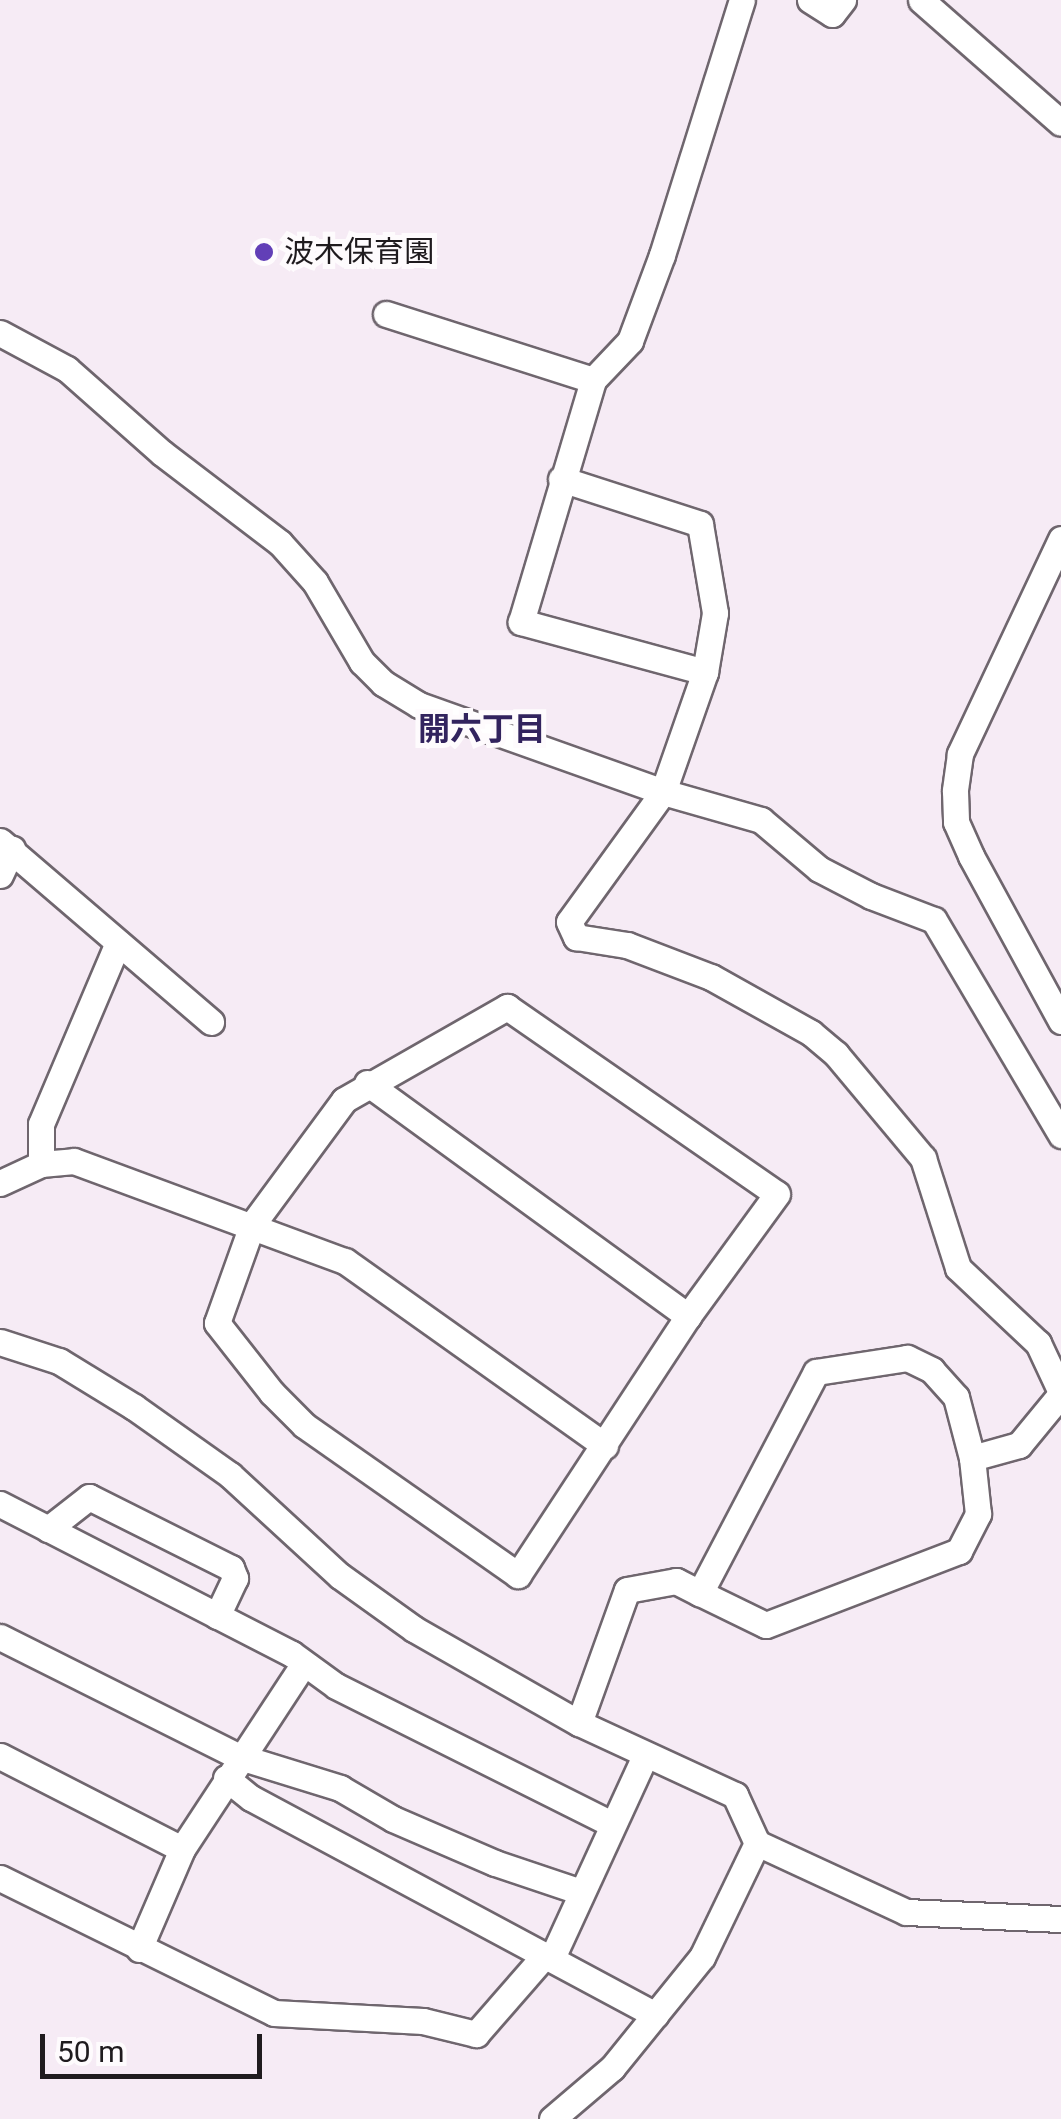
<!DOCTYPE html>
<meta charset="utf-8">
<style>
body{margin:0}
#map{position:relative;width:1061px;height:2119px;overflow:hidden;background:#f6ebf5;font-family:Roboto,"Noto Sans JP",sans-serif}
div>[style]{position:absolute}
.roads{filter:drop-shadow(2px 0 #6f666e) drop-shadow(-2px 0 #6f666e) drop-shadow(0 2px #6f666e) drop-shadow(0 -2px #6f666e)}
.street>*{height:25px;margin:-12.5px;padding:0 12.5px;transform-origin:12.5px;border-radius:12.5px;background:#fff}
.dots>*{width:28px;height:28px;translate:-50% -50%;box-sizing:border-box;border:5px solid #fefbfd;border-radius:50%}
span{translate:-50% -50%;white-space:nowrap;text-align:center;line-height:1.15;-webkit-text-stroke:10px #fefbfd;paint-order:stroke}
.poi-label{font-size:30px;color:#1f1b1e}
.left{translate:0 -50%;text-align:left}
.neighbourhood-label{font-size:32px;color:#32235e;font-weight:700}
.scale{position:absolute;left:40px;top:2034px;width:222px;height:45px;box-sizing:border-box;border:5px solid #1f1b1e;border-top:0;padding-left:12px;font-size:30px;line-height:35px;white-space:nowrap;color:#1f1b1e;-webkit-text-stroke:8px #fefbfd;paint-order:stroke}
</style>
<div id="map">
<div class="roads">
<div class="street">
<i style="left:810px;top:0;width:26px;rotate:32deg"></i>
<i style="left:832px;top:14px;width:18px;rotate:-52deg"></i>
<i style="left:921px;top:0;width:186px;rotate:41.3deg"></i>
<i style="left:386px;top:314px;width:217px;rotate:17.7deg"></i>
<i style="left:0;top:333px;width:76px;rotate:28.2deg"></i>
<i style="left:67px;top:369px;width:127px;rotate:41.5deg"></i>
<i style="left:162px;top:453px;width:148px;rotate:37.3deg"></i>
<i style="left:280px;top:543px;width:52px;rotate:48.1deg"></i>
<i style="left:315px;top:582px;width:93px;rotate:59.6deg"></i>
<i style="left:362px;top:662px;width:30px;rotate:45deg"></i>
<i style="left:383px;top:683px;width:42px;rotate:31.4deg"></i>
<i style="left:419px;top:705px;width:259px;rotate:19.6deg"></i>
<i style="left:663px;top:792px;width:102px;rotate:15.9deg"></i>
<i style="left:761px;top:820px;width:76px;rotate:40.2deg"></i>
<i style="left:819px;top:869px;width:59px;rotate:27.4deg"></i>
<i style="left:871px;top:896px;width:67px;rotate:20.9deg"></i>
<i style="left:934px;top:920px;width:250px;rotate:59.4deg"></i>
<i style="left:561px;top:479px;width:146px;rotate:17.9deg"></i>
<i style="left:700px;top:524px;width:90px;rotate:80.4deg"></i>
<i style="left:715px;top:613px;width:60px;rotate:99.6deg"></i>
<i style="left:705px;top:672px;width:127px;rotate:109.3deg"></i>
<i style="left:663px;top:792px;width:160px;rotate:125.9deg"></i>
<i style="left:569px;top:922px;width:17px;rotate:65deg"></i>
<i style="left:576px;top:937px;width:52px;rotate:8.9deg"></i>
<i style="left:627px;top:945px;width:90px;rotate:20.9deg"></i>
<i style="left:711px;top:977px;width:115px;rotate:29.2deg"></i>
<i style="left:811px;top:1033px;width:33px;rotate:40deg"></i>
<i style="left:836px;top:1054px;width:136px;rotate:50.1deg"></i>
<i style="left:923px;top:1158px;width:115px;rotate:72.3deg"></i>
<i style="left:958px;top:1268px;width:110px;rotate:43.2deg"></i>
<i style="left:1038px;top:1343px;width:54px;rotate:64.9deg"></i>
<i style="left:1061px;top:539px;width:238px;rotate:115.2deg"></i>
<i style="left:960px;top:754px;width:37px;rotate:98deg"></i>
<i style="left:955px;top:791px;width:31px;rotate:88deg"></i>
<i style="left:956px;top:822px;width:37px;rotate:66deg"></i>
<i style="left:971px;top:856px;width:188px;rotate:61.4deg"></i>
<i style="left:705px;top:672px;width:191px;rotate:-164.8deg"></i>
<i style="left:521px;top:622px;width:252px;rotate:-73.4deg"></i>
<i style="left:593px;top:380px;width:54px;rotate:-46.5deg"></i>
<i style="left:630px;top:341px;width:92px;rotate:-69.6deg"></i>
<i style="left:662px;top:255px;width:267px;rotate:-72.6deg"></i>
<i style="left:0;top:841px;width:278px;rotate:40.6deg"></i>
<i style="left:0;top:875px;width:29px;rotate:-65deg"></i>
<i style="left:507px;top:1007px;width:328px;rotate:34.7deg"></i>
<i style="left:777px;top:1194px;width:151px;rotate:126.1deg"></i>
<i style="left:688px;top:1316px;width:310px;rotate:123.3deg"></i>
<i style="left:518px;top:1575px;width:261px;rotate:-145deg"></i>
<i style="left:304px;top:1425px;width:45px;rotate:-135deg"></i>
<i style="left:272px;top:1393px;width:89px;rotate:-128.2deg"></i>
<i style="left:217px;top:1323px;width:104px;rotate:-70.3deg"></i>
<i style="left:252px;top:1225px;width:155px;rotate:-53.6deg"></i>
<i style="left:344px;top:1100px;width:188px;rotate:-29.7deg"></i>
<i style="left:367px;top:1083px;width:397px;rotate:36deg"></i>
<i style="left:41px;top:1164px;width:40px;rotate:-90deg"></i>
<i style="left:41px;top:1124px;width:197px;rotate:-67deg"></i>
<i style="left:0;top:1183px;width:45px;rotate:-24.9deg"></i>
<i style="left:41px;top:1164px;width:33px;rotate:-5deg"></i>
<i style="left:74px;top:1161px;width:289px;rotate:20.3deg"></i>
<i style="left:345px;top:1261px;width:319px;rotate:35.4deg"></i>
<i style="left:0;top:1342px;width:62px;rotate:17.9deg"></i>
<i style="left:59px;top:1361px;width:88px;rotate:31.5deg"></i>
<i style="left:134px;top:1407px;width:118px;rotate:35.3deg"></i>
<i style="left:230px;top:1475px;width:149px;rotate:42.6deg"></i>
<i style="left:340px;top:1576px;width:91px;rotate:35.6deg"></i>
<i style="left:414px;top:1629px;width:190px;rotate:29.7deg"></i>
<i style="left:579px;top:1723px;width:172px;rotate:24.8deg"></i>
<i style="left:735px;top:1795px;width:53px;rotate:65.4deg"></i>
<i style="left:757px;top:1843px;width:164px;rotate:24.8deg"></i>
<i style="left:906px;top:1912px;width:155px;rotate:2.6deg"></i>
<i style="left:972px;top:1458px;width:49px;rotate:-15.5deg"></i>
<i style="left:1019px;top:1445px;width:66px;rotate:-50.5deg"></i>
<i style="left:0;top:1504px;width:328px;rotate:27.2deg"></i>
<i style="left:292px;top:1654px;width:54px;rotate:36deg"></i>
<i style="left:336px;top:1686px;width:308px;rotate:26.6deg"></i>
<i style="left:48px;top:1529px;width:52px;rotate:-38deg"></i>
<i style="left:89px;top:1497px;width:159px;rotate:26.6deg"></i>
<i style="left:231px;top:1568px;width:11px;rotate:68deg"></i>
<i style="left:235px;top:1578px;width:42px;rotate:115.3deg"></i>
<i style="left:0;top:1637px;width:268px;rotate:26.6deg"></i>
<i style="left:240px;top:1757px;width:105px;rotate:17.2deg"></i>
<i style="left:340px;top:1788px;width:61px;rotate:30.3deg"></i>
<i style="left:393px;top:1819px;width:111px;rotate:23.3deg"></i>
<i style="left:495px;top:1863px;width:91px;rotate:18.6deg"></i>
<i style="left:579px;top:1723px;width:141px;rotate:-70.2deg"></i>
<i style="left:627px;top:1590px;width:50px;rotate:-10.4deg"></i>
<i style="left:676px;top:1581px;width:27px;rotate:27deg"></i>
<i style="left:700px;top:1593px;width:73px;rotate:25.9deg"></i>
<i style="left:766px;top:1625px;width:207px;rotate:-21deg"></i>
<i style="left:959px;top:1551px;width:42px;rotate:-62.8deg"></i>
<i style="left:978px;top:1514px;width:56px;rotate:-96.1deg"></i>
<i style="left:972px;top:1458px;width:63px;rotate:-104.7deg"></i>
<i style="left:956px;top:1397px;width:36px;rotate:-132deg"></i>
<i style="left:932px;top:1370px;width:28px;rotate:-154deg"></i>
<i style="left:907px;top:1358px;width:92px;rotate:171.3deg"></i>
<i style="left:816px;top:1372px;width:250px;rotate:117.7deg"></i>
<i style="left:0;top:1756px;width:204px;rotate:27.1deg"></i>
<i style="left:226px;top:1778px;width:32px;rotate:39deg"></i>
<i style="left:251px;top:1798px;width:459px;rotate:28.2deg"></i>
<i style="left:0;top:1878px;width:305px;rotate:26.2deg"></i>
<i style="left:274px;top:2013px;width:149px;rotate:3.1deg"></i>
<i style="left:423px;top:2021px;width:55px;rotate:13.8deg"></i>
<i style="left:476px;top:2034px;width:105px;rotate:-48.9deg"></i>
<i style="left:139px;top:1949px;width:109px;rotate:-66.7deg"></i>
<i style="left:182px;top:1849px;width:219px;rotate:-56.7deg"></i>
<i style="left:552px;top:1958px;width:222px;rotate:-65.3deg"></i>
<i style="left:552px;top:2119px;width:79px;rotate:-40.4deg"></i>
<i style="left:612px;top:2068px;width:143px;rotate:-51deg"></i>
<i style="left:702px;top:1957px;width:127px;rotate:-64.2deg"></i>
</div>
</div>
<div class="dots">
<i style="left:264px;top:252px;background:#623fb7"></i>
</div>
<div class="poi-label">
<span class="left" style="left:284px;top:252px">波木保育園</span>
</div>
<div class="neighbourhood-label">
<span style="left:482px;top:729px">開六丁目</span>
</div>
<div class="scale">50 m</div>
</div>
